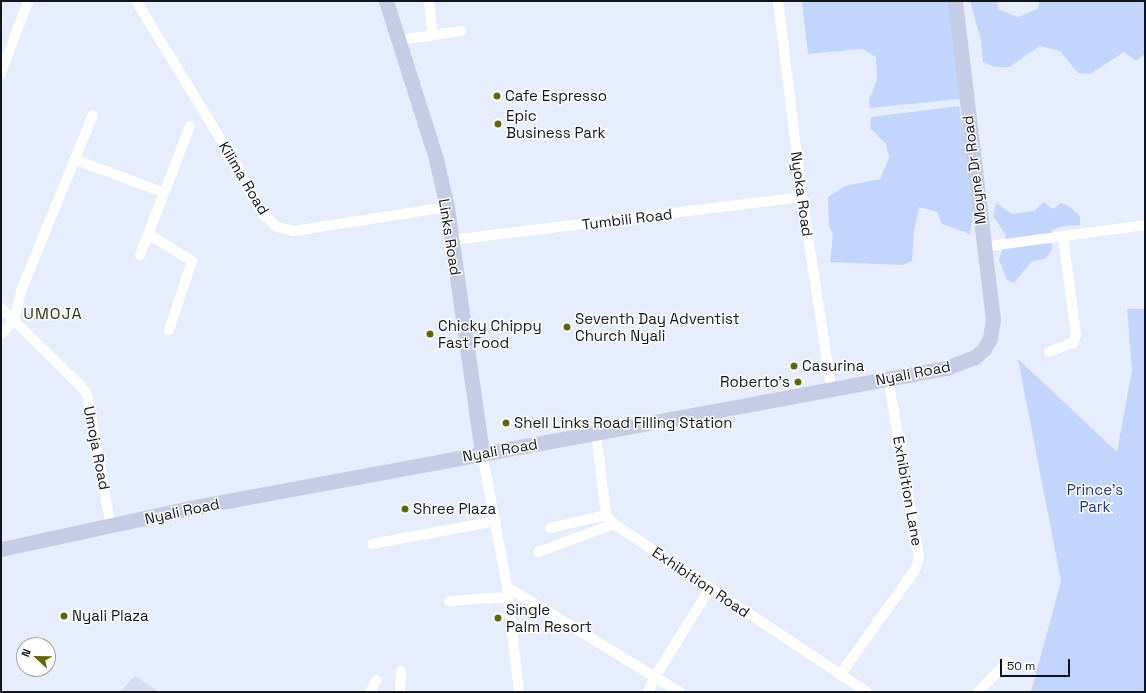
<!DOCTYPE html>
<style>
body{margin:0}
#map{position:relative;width:1146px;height:693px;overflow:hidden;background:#e6eefe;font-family:"Space Grotesk",sans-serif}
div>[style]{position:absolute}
.built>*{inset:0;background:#d5def1}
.green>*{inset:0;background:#c3d5fc}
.minor>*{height:10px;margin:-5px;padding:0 5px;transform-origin:5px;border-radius:5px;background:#fff}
.secondary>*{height:15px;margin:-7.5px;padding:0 7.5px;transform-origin:7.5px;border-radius:7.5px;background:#c4cde3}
.dots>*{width:11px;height:11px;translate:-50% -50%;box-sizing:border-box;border:2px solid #fff;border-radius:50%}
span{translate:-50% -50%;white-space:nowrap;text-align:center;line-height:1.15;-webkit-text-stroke:3px #fff;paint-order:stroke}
.poi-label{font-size:15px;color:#10141d}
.left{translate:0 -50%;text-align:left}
.right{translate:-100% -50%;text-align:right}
.street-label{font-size:15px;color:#10141d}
.park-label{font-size:15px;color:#1f3677}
.neighbourhood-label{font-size:16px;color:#31360e;letter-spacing:1px}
.frame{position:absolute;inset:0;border:2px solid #10141d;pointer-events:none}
.north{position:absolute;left:16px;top:637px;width:40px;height:40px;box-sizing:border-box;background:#fff;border:1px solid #9fa1a5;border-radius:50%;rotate:292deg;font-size:11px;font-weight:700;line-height:16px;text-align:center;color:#10141d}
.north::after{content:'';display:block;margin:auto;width:14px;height:18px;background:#5e680b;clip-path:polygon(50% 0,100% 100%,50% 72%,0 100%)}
.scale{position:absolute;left:1000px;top:659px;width:70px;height:18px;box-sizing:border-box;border:2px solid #10141d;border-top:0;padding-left:5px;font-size:12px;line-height:14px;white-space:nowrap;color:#10141d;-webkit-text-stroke:3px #fff;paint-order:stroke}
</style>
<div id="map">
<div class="built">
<i style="clip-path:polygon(135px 676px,159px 692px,120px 692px)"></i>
</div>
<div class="green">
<i style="clip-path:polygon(802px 1px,950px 1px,960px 99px,870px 108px,869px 100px,877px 80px,876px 57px,862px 49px,808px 54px)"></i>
<i style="clip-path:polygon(970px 1px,997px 1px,998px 9px,1018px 17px,1037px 9px,1040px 1px,1145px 1px,1145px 54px,1136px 61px,1124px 52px,1090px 74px,1078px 73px,1060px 51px,1040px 46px,1009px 67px,994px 67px,983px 62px,981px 40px)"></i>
<i style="clip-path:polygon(959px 106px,973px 185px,973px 215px,970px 234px,942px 224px,937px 212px,919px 207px,914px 231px,912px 261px,903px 265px,830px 262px,833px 234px,829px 226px,828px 197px,845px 186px,880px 179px,889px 158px,886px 144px,870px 128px,871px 117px)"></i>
<i style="clip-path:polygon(1044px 202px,1053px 209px,1061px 203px,1070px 207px,1080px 216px,1080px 225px,1064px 226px,1052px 230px,1052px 249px,1046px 258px,1031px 262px,1014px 283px,1007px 280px,999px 260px,1006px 235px,993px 216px,996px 203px,1012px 214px,1034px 211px)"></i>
<i style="clip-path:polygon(1127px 309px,1145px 309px,1145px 692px,1031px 692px,1061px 581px,1018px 359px,1117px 452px,1132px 370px)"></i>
</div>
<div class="minor">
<i style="left:136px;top:1px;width:193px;rotate:58.5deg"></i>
<i style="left:237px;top:166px;width:55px;rotate:61.6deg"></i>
<i style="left:263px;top:214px;width:19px;rotate:43deg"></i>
<i style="left:277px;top:227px;width:17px;rotate:13deg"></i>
<i style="left:294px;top:231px;width:155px;rotate:-8.9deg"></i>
<i style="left:778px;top:1px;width:197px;rotate:83deg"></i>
<i style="left:802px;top:197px;width:192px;rotate:81.3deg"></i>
<i style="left:433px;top:35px;width:29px;rotate:-8deg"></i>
<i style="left:406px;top:39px;width:27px;rotate:-8deg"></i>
<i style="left:433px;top:35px;width:34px;rotate:-97deg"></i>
<i style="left:1px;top:73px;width:77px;rotate:-69.4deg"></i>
<i style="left:76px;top:160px;width:92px;rotate:20.4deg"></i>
<i style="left:148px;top:234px;width:52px;rotate:31.5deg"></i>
<i style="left:192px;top:261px;width:73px;rotate:108.4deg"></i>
<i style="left:452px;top:240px;width:353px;rotate:-7deg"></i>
<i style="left:983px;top:247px;width:163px;rotate:-7.7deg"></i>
<i style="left:140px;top:255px;width:138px;rotate:-68.8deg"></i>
<i style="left:1px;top:308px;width:110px;rotate:44.3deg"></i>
<i style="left:80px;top:385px;width:11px;rotate:52deg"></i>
<i style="left:87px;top:394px;width:135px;rotate:79.8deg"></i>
<i style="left:1px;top:334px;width:19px;rotate:-47deg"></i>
<i style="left:14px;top:320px;width:30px;rotate:-76deg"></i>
<i style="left:21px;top:291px;width:190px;rotate:-67.8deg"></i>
<i style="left:1049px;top:352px;width:26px;rotate:-21deg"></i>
<i style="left:1073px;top:343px;width:9px;rotate:-69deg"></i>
<i style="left:1076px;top:335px;width:100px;rotate:-97.5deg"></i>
<i style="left:596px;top:433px;width:83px;rotate:83deg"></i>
<i style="left:606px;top:515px;width:12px;rotate:48deg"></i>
<i style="left:614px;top:524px;width:304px;rotate:33.6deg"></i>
<i style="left:482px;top:453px;width:136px;rotate:79.4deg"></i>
<i style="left:507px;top:587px;width:173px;rotate:31.3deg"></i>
<i style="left:655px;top:677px;width:105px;rotate:-58.3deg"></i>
<i style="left:550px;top:528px;width:57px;rotate:-13.1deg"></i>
<i style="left:372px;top:544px;width:126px;rotate:-10.5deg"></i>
<i style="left:538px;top:552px;width:81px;rotate:-20.2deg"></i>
<i style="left:507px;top:587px;width:106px;rotate:83.5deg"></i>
<i style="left:449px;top:601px;width:59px;rotate:-3.9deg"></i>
<i style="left:840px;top:675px;width:129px;rotate:-54.5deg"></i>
<i style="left:915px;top:570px;width:13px;rotate:-72deg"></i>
<i style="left:919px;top:558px;width:183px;rotate:-99.8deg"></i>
<i style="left:370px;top:692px;width:13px;rotate:-61deg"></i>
<i style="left:400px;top:692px;width:21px;rotate:-87deg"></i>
<i style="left:648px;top:692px;width:17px;rotate:-65deg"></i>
<i style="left:655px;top:677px;width:29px;rotate:31deg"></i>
<i style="left:978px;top:692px;width:42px;rotate:-46deg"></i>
</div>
<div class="secondary">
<i style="left:386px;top:1px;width:166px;rotate:72.4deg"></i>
<i style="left:436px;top:159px;width:49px;rotate:77.1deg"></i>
<i style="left:447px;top:207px;width:248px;rotate:81.9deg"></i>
<i style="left:1px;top:549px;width:204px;rotate:-12.2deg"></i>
<i style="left:200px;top:506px;width:759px;rotate:-10.48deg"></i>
<i style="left:946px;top:368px;width:31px;rotate:-21deg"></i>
<i style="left:975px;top:357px;width:12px;rotate:-42deg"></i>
<i style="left:984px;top:349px;width:13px;rotate:-61deg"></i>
<i style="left:990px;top:338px;width:18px;rotate:-81deg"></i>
<i style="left:993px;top:320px;width:321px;rotate:-96.8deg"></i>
</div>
<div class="dots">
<i style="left:497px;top:96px;background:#5e680b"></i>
<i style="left:498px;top:124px;background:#5e680b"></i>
<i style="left:567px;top:327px;background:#5e680b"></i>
<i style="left:430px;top:334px;background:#5e680b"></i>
<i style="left:794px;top:366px;background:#5e680b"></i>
<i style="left:798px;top:382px;background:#5e680b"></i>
<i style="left:506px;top:423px;background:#5e680b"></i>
<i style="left:405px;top:509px;background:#5e680b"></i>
<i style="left:64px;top:616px;background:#5e680b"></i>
<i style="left:498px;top:618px;background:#5e680b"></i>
</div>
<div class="poi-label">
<span class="left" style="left:505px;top:96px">Cafe Espresso</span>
<span class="left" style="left:506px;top:124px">Epic<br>Business Park</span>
<span class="left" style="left:575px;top:327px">Seventh Day Adventist<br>Church Nyali</span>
<span class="left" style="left:438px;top:334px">Chicky Chippy<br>Fast Food</span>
<span class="left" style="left:802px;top:366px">Casurina</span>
<span class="right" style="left:790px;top:382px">Roberto's</span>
<span class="left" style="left:514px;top:423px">Shell Links Road Filling Station</span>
<span class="left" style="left:413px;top:509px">Shree Plaza</span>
<span class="left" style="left:506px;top:618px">Single<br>Palm Resort</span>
<span class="left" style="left:72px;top:616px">Nyali Plaza</span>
</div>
<div class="street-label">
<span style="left:974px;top:170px;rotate:-97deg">Moyne Dr Road</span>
<span style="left:244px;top:178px;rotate:59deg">Kilima Road</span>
<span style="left:802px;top:194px;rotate:82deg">Nyoka Road</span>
<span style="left:627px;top:219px;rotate:-7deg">Tumbili Road</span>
<span style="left:450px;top:237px;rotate:81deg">Links Road</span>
<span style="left:913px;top:373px;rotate:-11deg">Nyali Road</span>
<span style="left:97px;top:448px;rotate:79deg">Umoja Road</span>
<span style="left:500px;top:450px;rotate:-10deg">Nyali Road</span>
<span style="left:908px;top:491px;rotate:80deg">Exhibition Lane</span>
<span style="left:182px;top:511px;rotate:-12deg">Nyali Road</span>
<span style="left:701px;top:582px;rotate:34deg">Exhibition Road</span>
</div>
<div class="park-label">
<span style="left:1095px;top:498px">Prince's<br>Park</span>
</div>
<div class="neighbourhood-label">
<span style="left:53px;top:314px">UMOJA</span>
</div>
<div class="frame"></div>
<div class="north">N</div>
<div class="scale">50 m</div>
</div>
